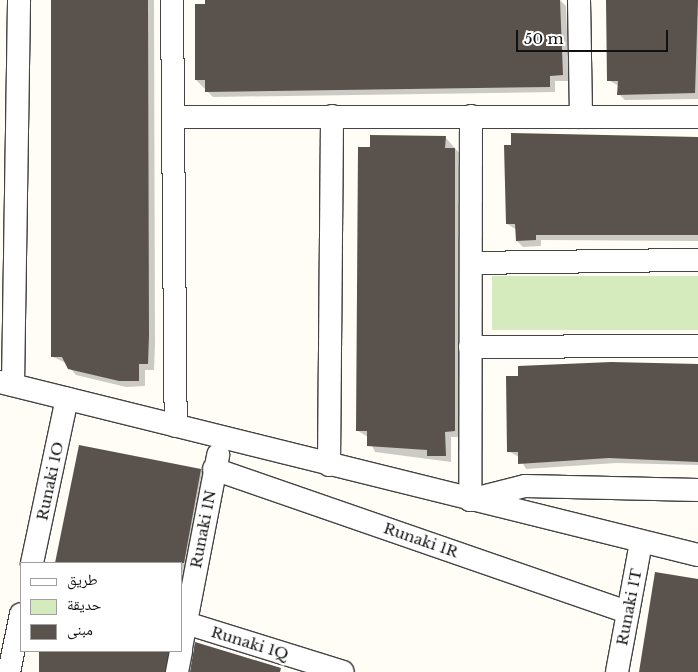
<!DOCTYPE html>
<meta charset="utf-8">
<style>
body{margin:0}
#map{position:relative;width:698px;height:672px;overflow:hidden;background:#fffdf5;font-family:"Libre Baskerville","Noto Naskh Arabic",serif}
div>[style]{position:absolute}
.green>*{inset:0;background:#d5ebbd;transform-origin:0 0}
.shadow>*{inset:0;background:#0003;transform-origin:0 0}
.building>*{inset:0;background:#5a524d;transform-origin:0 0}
.roads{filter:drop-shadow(1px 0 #444) drop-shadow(-1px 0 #444) drop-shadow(0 1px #444) drop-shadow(0 -1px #444)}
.street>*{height:22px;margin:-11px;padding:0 11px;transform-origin:11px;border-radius:11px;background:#fff}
span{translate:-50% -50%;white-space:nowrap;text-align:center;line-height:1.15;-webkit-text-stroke:5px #fff;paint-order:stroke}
.street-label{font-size:15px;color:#111}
.legend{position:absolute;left:20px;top:562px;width:162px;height:90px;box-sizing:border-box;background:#fff;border:1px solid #a0a0a0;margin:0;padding:6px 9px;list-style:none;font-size:15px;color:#111}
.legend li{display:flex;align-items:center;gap:10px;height:25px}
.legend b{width:25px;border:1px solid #a0a0a0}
.scale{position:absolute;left:516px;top:30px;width:152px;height:22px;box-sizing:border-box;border:2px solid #111;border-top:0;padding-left:6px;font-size:15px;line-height:18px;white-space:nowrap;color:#111;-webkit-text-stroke:4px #fff;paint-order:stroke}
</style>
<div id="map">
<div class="green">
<i style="left:698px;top:276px;width:54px;height:206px;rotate:90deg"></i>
</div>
<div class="shadow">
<i style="clip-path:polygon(52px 0,154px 0,155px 343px,154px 370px,145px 370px,145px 386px,126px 387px,76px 375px,66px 363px,53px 357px)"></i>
<i style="clip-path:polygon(206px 0,560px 0,566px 6px,569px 81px,555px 81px,555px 92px,213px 97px,196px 80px)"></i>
<i style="clip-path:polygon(608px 0,698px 0,698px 99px,625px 100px,619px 94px,619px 86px,608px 80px)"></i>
<i style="clip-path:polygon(445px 137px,461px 155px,460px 437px,451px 437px,451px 462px,375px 452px,368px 437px,358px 431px,371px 148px)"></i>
<i style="clip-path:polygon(698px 138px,698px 241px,541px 240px,541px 246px,523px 247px,517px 241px,517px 230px,507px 224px)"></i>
<i style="clip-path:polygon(698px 366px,698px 465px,616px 463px,526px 469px,519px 457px,508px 451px)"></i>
<i style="clip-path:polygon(80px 446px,201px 470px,209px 479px,181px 629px,181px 563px,57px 563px)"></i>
<i style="left:40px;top:651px;width:137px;height:21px"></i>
</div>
<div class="building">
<i style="clip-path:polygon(51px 0,148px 0,149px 336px,148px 364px,139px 364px,139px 381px,119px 381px,68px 369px,62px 357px,51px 357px)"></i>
<i style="clip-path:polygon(205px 0,560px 0,563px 75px,550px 76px,550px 87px,205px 92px,205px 80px,195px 80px,195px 4px,205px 4px)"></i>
<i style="clip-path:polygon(606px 0,698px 0,695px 93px,617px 95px,618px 81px,607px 81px)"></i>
<i style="clip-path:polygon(511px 133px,698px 137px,698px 235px,536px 235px,536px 240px,516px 241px,515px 224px,506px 224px,504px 145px,511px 145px)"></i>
<i style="clip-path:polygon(370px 135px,446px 136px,445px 148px,455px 148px,455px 431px,445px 432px,446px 456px,427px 456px,427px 450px,367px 446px,367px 431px,356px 431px,358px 147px,370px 147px)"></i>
<i style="clip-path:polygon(611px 362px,698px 364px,698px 462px,609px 458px,518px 464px,518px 452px,507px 452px,506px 376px,518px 376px,518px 366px)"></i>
<i style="clip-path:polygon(79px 445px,201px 469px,184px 563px,55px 563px)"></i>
<i style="clip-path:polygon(655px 572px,698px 579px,698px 672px,639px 672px)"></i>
<i style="clip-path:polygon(195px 642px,281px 668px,280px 672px,190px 672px)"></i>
<i style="left:39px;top:651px;width:129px;height:21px"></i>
</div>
<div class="roads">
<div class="street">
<i style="left:172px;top:0;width:426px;rotate:89.5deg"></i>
<i style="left:579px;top:0;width:117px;rotate:89deg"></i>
<i style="left:471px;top:116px;width:384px;rotate:90.1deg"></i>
<i style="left:470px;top:500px;width:57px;rotate:-14.3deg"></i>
<i style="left:525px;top:486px;width:173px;rotate:1.3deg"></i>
<i style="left:173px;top:117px;width:525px"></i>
<i style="left:471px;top:263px;width:227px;rotate:-0.8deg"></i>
<i style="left:470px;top:347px;width:228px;rotate:-0.3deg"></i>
<i style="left:0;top:382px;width:719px;rotate:13.92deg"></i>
<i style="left:13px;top:385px;width:385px;rotate:-89.1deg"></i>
<i style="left:329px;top:465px;width:349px;rotate:-89.5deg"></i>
<i style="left:214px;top:469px;width:438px;rotate:19.1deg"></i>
<i style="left:32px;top:563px;width:168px;rotate:-78deg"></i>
<i style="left:186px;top:623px;width:164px;rotate:17.3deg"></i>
<i style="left:181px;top:648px;width:197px;rotate:-79.1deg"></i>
<i style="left:9px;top:672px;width:59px;rotate:-78.3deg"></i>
<i style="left:177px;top:672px;width:21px;rotate:-79deg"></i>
<i style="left:617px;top:672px;width:131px;rotate:-79.5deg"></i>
</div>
</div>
<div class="street-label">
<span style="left:50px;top:481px;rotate:-78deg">Runaki 1O</span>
<span style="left:203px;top:529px;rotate:-79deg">Runaki 1N</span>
<span style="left:421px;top:540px;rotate:19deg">Runaki 1R</span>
<span style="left:629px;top:607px;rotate:-79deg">Runaki 1T</span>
<span style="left:250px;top:643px;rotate:17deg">Runaki 1Q</span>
</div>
<ul class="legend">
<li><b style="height:6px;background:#fff"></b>طريق</li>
<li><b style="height:14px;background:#d5ebbd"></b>حديقة</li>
<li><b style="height:14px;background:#5a524d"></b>مبنى</li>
</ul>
<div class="scale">50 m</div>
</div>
